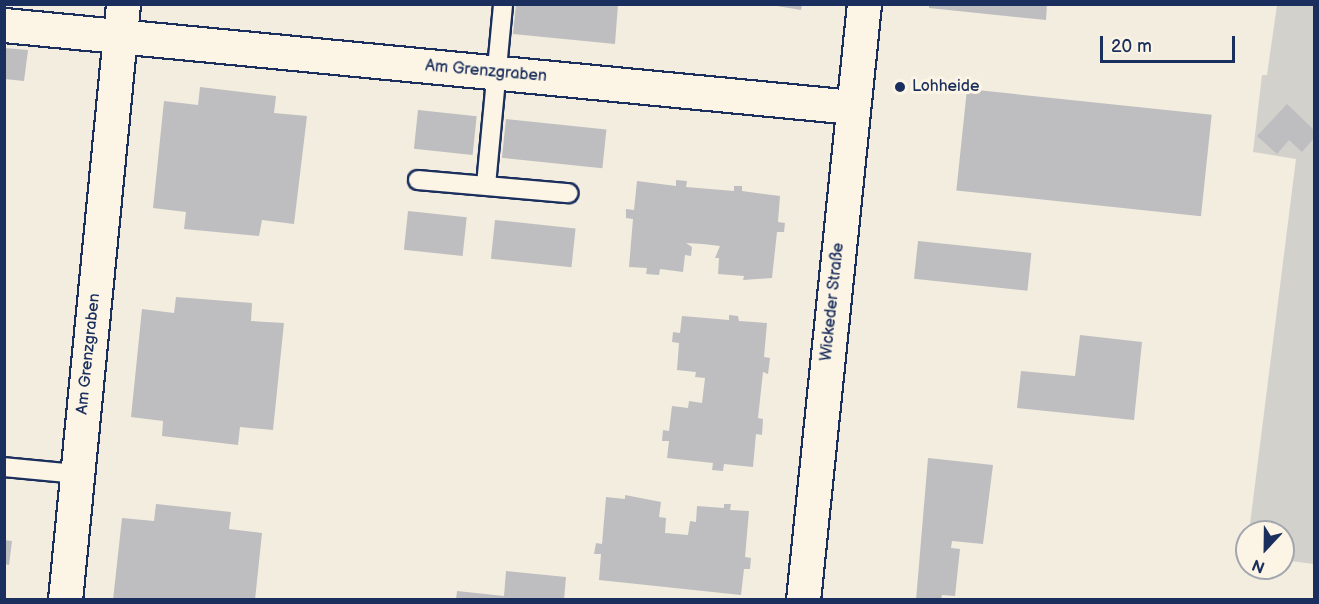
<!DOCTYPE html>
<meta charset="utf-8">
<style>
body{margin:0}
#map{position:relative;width:1319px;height:604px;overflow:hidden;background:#f3ede0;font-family:"Balsamiq Sans",sans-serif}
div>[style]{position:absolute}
.green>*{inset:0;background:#d3d1cc}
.building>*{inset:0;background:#bebec0;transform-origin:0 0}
.roads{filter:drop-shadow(2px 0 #1b2f5e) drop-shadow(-2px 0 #1b2f5e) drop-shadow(0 2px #1b2f5e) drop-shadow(0 -2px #1b2f5e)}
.service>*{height:18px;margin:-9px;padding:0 9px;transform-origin:9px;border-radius:9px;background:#fcf5e5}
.minor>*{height:33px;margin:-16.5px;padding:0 16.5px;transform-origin:16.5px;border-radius:16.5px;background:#fcf5e5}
.dots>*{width:16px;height:16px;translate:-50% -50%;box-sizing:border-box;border:3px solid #fcf5e5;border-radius:50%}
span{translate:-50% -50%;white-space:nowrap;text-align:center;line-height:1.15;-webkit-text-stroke:6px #fcf5e5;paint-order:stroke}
.street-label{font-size:16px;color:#1b2f5e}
.poi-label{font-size:16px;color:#1b2f5e}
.left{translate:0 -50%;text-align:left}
.frame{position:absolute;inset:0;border:6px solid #1b2f5e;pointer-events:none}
.north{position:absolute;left:1235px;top:520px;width:60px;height:60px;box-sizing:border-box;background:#fcf5e5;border:2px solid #a2a6af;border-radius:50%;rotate:202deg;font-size:16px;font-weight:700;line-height:24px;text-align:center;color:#1b2f5e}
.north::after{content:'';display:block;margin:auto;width:21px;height:27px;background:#1b2f5e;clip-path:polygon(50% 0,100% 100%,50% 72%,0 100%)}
.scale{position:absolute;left:1100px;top:36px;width:135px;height:27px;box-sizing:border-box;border:3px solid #1b2f5e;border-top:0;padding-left:8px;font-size:18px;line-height:21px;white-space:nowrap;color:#1b2f5e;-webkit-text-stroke:4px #fcf5e5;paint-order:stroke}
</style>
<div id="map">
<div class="green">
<i style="clip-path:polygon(1277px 5px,1314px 5px,1314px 564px,1283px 560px,1283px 532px,1249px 532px,1296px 159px,1253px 152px,1262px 75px,1267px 75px)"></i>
</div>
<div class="building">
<i style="clip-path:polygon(516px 4px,618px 4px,615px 44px,513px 34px)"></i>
<i style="clip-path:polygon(765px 4px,802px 4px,801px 10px)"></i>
<i style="clip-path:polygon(929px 4px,1047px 4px,1046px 20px,929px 8px)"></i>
<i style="clip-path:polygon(4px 48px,28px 50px,24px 81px,4px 79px)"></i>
<i style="clip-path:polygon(200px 87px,276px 96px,274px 113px,307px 116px,294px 224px,262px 220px,259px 236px,184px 229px,186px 212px,153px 208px,164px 101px,198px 105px)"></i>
<i style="left:967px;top:89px;width:246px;height:102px;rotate:6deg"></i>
<i style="clip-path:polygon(1287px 104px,1314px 130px,1314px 138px,1302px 152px,1289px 140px,1277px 154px,1257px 136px)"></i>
<i style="left:418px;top:110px;width:59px;height:39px;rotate:6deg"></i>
<i style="left:506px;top:119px;width:101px;height:39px;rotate:6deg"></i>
<i style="clip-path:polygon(676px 180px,687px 181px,686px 187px,734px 191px,734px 186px,742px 186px,742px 191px,780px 196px,778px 222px,785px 223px,784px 232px,777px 232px,772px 278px,743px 280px,744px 276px,718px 274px,719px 258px,715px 258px,720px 246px,703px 244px,686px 243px,692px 247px,691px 256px,685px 255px,683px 272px,660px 269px,659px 275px,646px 274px,647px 268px,629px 267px,633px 219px,626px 218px,626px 209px,634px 210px,637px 181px,676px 186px)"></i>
<i style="left:408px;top:211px;width:59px;height:39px;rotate:6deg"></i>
<i style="left:495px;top:220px;width:81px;height:39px;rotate:6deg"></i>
<i style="left:918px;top:241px;width:114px;height:38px;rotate:6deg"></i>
<i style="clip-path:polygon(176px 297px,252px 303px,251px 321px,284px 323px,273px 430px,240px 427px,238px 445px,162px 436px,163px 421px,131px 417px,142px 309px,174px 313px)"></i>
<i style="clip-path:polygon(729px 315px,738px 316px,739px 321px,767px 323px,764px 357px,770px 358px,768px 374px,763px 372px,758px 418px,763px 419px,762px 435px,756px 434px,753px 467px,724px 464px,723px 471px,712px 470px,713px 463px,667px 458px,669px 441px,662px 441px,663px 430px,669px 431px,672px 406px,688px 408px,689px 401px,702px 403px,705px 378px,695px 377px,696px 372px,677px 370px,679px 343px,672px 342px,673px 332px,680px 333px,682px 316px,729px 320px)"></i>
<i style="clip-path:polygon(1080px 335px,1142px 342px,1134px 420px,1017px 408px,1021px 371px,1075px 376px)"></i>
<i style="clip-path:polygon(928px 458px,993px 465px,983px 544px,952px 541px,951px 548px,960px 549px,955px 596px,942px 595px,941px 600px,916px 600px)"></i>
<i style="clip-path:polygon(625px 495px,661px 502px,659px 517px,666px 518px,665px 533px,688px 535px,690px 521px,696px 522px,697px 506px,724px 508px,724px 504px,731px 504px,730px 510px,749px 511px,745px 557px,751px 558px,750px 569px,744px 569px,741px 595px,599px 580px,601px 554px,594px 554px,596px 543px,602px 544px,606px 497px,625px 499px)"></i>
<i style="clip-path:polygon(156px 504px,231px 512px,229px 529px,262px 533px,255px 600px,113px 600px,122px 518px,154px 521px)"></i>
<i style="clip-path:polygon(4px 540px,12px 541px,9px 565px,4px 564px)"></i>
<i style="clip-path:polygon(506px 571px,566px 577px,564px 600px,456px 600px,457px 591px,504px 596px)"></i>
</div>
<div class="roads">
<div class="service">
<i style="left:418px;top:180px;width:151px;rotate:5deg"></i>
<i style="left:486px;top:185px;width:182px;rotate:-84.6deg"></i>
<i style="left:4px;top:467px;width:73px;rotate:5.5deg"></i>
</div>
<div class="minor">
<i style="left:4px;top:25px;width:853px;rotate:5.52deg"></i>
<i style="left:65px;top:600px;width:599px;rotate:-84.44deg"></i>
<i style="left:803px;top:600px;width:599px;rotate:-84.16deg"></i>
</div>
</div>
<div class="dots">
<i style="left:900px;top:87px;background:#1b2f5e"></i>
</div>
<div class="street-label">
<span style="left:486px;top:72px;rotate:5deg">Am Grenzgraben</span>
<span style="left:833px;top:302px;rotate:-84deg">Wickeder Straße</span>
<span style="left:89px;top:354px;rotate:-84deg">Am Grenzgraben</span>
</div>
<div class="poi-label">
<span class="left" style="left:912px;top:87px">Lohheide</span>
</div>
<div class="frame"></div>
<div class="north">N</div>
<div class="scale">20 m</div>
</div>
